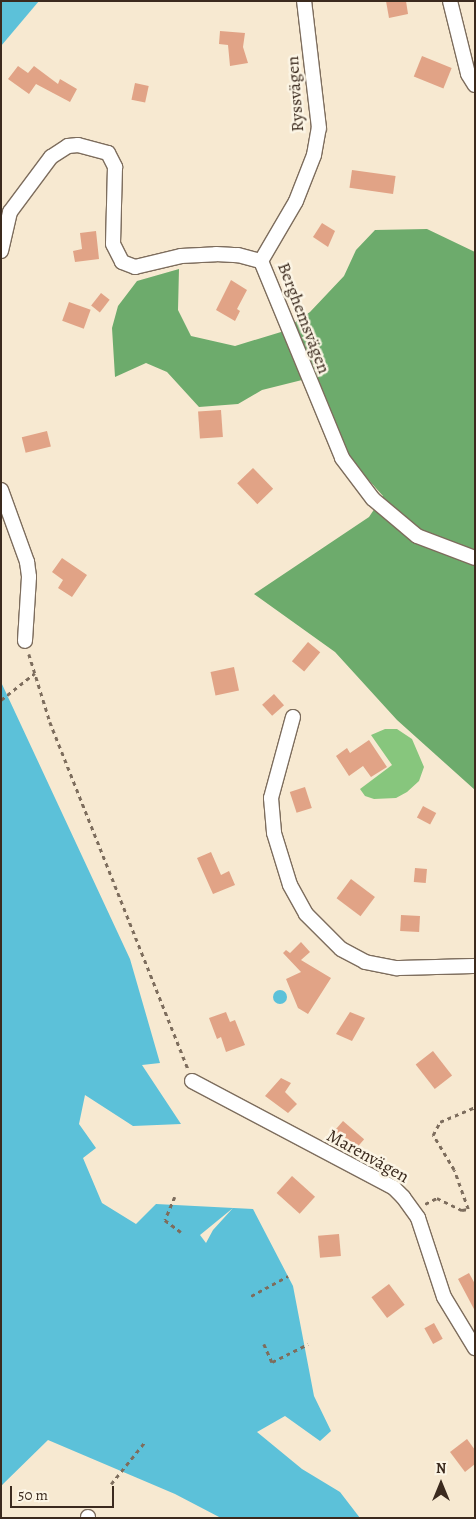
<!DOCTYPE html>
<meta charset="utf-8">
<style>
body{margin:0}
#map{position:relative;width:476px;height:1519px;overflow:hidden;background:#f7e9d1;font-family:Alegreya,serif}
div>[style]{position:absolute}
.green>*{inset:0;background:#87c67d}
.forest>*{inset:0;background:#6dab6c}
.water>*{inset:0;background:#5cc1d9}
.round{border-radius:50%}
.pier>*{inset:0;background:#f7e9d1}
.building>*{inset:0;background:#e1a386;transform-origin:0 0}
.path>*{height:2.5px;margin-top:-1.25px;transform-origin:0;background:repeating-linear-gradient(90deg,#7d6d5d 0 4px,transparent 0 8px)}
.roads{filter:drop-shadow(1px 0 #7d6d5d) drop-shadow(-1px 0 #7d6d5d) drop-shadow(0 1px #7d6d5d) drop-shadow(0 -1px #7d6d5d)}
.minor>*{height:14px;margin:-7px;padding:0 7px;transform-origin:7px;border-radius:7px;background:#fff}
span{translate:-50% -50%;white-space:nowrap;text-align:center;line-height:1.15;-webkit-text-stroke:5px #fcf5e5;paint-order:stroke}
.street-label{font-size:18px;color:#3b2a1e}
.frame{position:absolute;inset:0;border:2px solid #3b2a1e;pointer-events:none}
.north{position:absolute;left:416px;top:1459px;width:50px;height:50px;-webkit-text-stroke:4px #fcf5e5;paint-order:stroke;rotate:0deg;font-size:14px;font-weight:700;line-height:20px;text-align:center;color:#3b2a1e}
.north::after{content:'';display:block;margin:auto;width:18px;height:22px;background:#3b2a1e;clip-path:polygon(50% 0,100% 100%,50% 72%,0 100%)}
.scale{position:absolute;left:10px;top:1486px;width:104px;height:22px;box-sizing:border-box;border:2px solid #3b2a1e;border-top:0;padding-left:6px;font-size:15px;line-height:18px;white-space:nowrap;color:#3b2a1e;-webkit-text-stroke:4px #fcf5e5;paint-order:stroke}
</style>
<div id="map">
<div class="green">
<i style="clip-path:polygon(385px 729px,397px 729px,412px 739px,424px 767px,419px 781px,407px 792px,396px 798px,374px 799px,365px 796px,360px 789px,392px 765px,371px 735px)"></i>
</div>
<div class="forest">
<i style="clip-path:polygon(427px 229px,475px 252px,475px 790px,397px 720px,335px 652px,254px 594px,369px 517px,383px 496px,350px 459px,328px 403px,314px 377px,262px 390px,238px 404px,199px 407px,167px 372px,146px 363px,115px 377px,112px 328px,118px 306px,137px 281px,179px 269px,178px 310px,191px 336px,235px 346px,281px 332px,310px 312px,344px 276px,356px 250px,375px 230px)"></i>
</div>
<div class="water">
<i style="clip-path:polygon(1px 1px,39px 1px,1px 46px)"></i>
<i style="clip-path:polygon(1px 682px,130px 959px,160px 1063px,142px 1065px,181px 1124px,133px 1126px,85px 1095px,79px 1124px,96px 1148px,83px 1158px,102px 1203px,136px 1224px,156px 1204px,253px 1209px,293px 1286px,314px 1396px,331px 1431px,320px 1441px,285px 1416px,257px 1432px,302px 1469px,340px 1492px,360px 1518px,221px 1518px,175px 1494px,48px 1440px,1px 1486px)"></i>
<i class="round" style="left:273px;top:990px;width:14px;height:14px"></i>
</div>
<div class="pier">
<i style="clip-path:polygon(233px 1208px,213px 1230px,206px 1243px,200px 1235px)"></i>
</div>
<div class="building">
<i style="clip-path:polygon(386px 1px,406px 1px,408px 14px,389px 18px)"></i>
<i style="clip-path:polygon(220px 31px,245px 33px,243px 47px,248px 63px,230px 66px,228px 45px,219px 44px)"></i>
<i style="left:422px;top:56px;width:32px;height:22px;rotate:22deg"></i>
<i style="clip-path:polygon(18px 66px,28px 73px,34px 66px,58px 84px,60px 79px,77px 89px,70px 102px,36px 84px,29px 94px,8px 79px)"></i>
<i style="left:135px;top:83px;width:14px;height:17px;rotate:12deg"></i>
<i style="left:352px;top:170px;width:44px;height:18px;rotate:8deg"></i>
<i style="clip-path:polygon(322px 223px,335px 231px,328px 247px,313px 237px)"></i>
<i style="clip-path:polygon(96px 231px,99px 259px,75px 262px,73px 251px,82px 249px,80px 233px)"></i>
<i style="clip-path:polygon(231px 280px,247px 290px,237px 309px,240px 311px,235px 321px,216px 310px)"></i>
<i style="left:101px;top:293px;width:11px;height:16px;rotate:38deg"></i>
<i style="left:69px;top:302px;width:23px;height:20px;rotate:20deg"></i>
<i style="left:221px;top:410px;width:27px;height:23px;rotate:86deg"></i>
<i style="left:47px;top:431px;width:16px;height:26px;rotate:76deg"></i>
<i style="left:253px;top:468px;width:29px;height:22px;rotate:46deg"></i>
<i style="clip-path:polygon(62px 558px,87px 575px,72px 597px,58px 588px,63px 580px,52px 572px)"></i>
<i style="left:308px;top:642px;width:16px;height:25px;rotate:40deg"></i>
<i style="left:234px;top:667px;width:24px;height:24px;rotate:78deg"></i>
<i style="left:274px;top:694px;width:15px;height:16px;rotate:48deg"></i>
<i style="clip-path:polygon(369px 740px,387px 767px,371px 777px,363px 766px,349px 776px,336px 756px,347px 748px,350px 753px)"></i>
<i style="left:305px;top:787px;width:22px;height:16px;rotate:72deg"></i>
<i style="left:423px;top:806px;width:15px;height:13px;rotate:28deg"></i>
<i style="clip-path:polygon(211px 852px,221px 875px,229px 871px,235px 885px,213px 894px,197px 858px)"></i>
<i style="left:415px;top:868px;width:12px;height:14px;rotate:5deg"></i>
<i style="left:351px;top:879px;width:30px;height:24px;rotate:37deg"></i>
<i style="left:401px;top:915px;width:19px;height:16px;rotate:3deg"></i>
<i style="clip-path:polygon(301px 942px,310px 952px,301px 960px,331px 978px,308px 1014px,298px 1008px,286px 979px,301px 972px,283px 953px,286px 950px,290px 953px)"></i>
<i style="clip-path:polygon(226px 1012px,230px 1022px,235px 1020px,245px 1045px,226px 1052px,221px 1037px,217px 1039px,209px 1018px)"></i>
<i style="clip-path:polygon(350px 1012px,365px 1018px,352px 1041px,336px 1034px)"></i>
<i style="left:433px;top:1051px;width:31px;height:22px;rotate:52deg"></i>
<i style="clip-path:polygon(281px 1078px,291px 1083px,285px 1092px,297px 1104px,288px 1113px,265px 1096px)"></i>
<i style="left:343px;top:1121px;width:28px;height:17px;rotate:41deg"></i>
<i style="left:292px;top:1176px;width:31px;height:23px;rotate:42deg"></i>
<i style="left:339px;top:1234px;width:22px;height:21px;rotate:85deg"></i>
<i style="clip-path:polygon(469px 1273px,475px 1284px,475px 1311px,458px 1279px)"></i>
<i style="left:389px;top:1284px;width:26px;height:22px;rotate:53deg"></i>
<i style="left:434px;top:1323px;width:18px;height:11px;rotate:61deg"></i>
<i style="clip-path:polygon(467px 1439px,475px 1450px,475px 1464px,465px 1472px,450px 1452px)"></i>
</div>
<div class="path">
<i style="left:29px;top:654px;width:71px;rotate:72.8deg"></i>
<i style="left:50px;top:722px;width:373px;rotate:68.3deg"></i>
<i style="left:1px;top:700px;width:43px;rotate:-38.5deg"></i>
<i style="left:175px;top:1197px;width:25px;rotate:113deg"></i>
<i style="left:165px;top:1220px;width:20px;rotate:37deg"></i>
<i style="left:425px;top:1204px;width:13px;rotate:-27deg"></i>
<i style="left:437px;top:1198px;width:28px;rotate:26deg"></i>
<i style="left:462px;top:1210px;width:6px;rotate:-9deg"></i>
<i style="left:468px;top:1209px;width:41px;rotate:-109.7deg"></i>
<i style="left:454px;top:1170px;width:41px;rotate:-121deg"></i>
<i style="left:433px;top:1135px;width:15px;rotate:-62deg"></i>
<i style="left:440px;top:1122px;width:38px;rotate:-23deg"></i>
<i style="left:251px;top:1296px;width:42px;rotate:-28.4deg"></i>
<i style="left:264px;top:1344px;width:20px;rotate:66deg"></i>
<i style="left:272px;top:1362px;width:40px;rotate:-26.6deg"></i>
<i style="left:1px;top:1484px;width:1px;rotate:45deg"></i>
<i style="left:111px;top:1484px;width:53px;rotate:-51.2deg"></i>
</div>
<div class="roads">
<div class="minor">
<i style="left:450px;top:1px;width:75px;rotate:76.1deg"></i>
<i style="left:468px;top:74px;width:13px;rotate:58deg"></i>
<i style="left:1px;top:251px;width:40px;rotate:-77deg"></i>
<i style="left:10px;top:212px;width:69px;rotate:-53.3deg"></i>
<i style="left:51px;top:157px;width:20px;rotate:-33deg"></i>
<i style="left:68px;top:146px;width:10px;rotate:-6deg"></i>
<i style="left:78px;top:145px;width:31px;rotate:15deg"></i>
<i style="left:108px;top:153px;width:16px;rotate:63deg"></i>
<i style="left:115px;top:167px;width:77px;rotate:91.5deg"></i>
<i style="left:113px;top:244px;width:20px;rotate:63deg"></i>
<i style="left:122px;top:262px;width:14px;rotate:21deg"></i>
<i style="left:135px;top:267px;width:47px;rotate:-13.4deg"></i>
<i style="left:181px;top:256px;width:35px;rotate:-3deg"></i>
<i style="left:216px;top:254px;width:22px;rotate:3deg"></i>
<i style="left:238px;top:255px;width:24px;rotate:15deg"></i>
<i style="left:261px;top:261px;width:213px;rotate:67.6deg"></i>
<i style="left:342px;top:458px;width:51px;rotate:52.9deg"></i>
<i style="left:373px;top:499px;width:57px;rotate:40.1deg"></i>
<i style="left:417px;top:536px;width:62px;rotate:20.8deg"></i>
<i style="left:261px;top:261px;width:69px;rotate:-59.7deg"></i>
<i style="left:296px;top:201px;width:49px;rotate:-68.6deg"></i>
<i style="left:314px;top:155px;width:27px;rotate:-80deg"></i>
<i style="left:319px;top:128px;width:128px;rotate:-96.7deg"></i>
<i style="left:1px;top:490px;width:77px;rotate:70.1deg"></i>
<i style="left:27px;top:562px;width:15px;rotate:82deg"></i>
<i style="left:29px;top:577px;width:64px;rotate:93.6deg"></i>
<i style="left:293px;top:717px;width:84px;rotate:105.2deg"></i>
<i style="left:271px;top:798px;width:35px;rotate:85deg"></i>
<i style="left:274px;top:833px;width:54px;rotate:72.9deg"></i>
<i style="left:290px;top:885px;width:33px;rotate:61deg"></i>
<i style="left:306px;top:914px;width:49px;rotate:45deg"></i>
<i style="left:341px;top:949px;width:27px;rotate:28deg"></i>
<i style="left:365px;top:962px;width:33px;rotate:11deg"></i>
<i style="left:397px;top:968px;width:78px;rotate:-1.5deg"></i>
<i style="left:192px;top:1081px;width:229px;rotate:27.9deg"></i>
<i style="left:394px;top:1188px;width:13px;rotate:45deg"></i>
<i style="left:403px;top:1197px;width:26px;rotate:54deg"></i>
<i style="left:418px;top:1218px;width:83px;rotate:71.8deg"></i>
<i style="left:444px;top:1297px;width:60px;rotate:58.7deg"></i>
<i style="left:88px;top:1517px;width:1px;rotate:90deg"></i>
</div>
</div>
<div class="street-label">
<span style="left:295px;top:94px;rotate:-94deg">Ryssvägen</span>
<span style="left:304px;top:318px;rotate:69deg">Berghemsvägen</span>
<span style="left:368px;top:1156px;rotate:29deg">Marenvägen</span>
</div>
<div class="frame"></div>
<div class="north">N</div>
<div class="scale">50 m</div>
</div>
